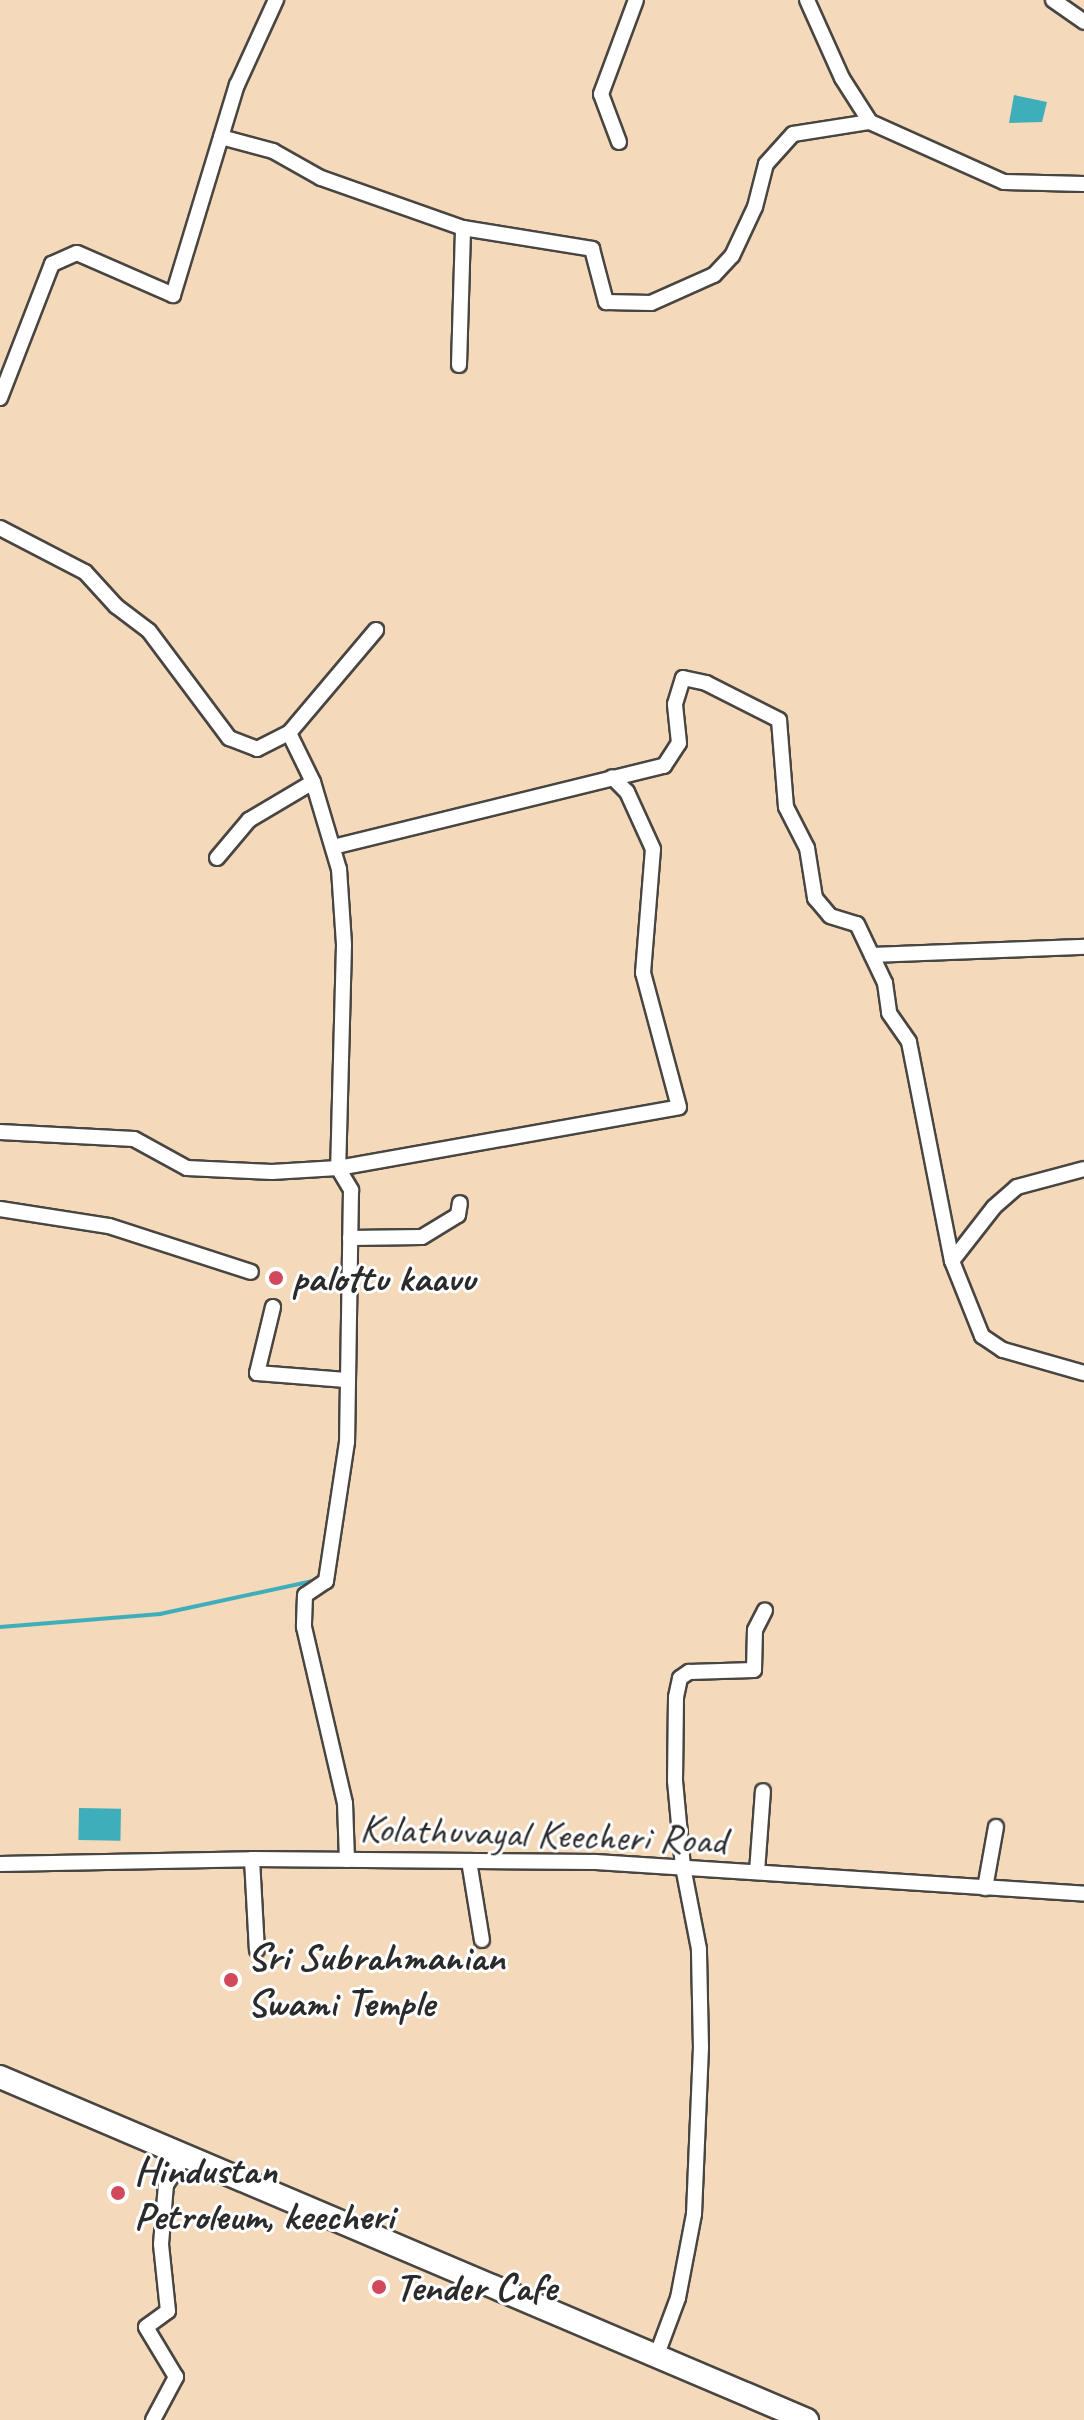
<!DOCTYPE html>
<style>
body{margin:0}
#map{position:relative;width:1084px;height:2420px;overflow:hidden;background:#f4d9bb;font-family:Caveat,sans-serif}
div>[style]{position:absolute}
.water>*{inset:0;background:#3eaeba;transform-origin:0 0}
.stream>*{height:4px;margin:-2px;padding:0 2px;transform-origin:2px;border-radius:2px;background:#3eaeba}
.roads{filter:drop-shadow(2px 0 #494541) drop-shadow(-2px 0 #494541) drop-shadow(0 2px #494541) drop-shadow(0 -2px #494541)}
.minor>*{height:14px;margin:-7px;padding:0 7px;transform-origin:7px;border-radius:7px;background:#fff}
.highway>*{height:22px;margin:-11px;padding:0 11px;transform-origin:11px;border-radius:11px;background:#fff}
.dots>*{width:22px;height:22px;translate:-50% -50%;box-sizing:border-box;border:4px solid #fff;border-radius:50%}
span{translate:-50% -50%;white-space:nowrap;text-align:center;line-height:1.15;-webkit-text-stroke:6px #fff;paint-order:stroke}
.poi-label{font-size:40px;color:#2b2b2b;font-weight:700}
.left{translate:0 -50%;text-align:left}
.street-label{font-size:40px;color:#2b2b2b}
</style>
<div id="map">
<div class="water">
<i style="clip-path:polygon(1014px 95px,1047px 102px,1042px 122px,1009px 123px)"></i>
<i style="left:79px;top:1808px;width:42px;height:32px;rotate:1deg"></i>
</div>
<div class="stream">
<i style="left:0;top:1627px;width:161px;rotate:-4.6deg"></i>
<i style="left:160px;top:1614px;width:161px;rotate:-12.2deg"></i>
</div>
<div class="roads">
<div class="minor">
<i style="left:807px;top:0;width:85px;rotate:65.8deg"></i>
<i style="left:842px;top:78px;width:52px;rotate:57.5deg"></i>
<i style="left:870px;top:122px;width:147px;rotate:24.1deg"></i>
<i style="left:1004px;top:182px;width:80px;rotate:1.4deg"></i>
<i style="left:1053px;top:0;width:38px;rotate:35deg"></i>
<i style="left:221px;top:137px;width:54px;rotate:15.1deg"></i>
<i style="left:273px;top:151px;width:55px;rotate:29.4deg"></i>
<i style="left:321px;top:178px;width:151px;rotate:19.4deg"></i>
<i style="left:619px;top:142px;width:51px;rotate:-110.6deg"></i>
<i style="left:601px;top:94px;width:100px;rotate:-69.6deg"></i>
<i style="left:459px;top:365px;width:137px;rotate:-88.3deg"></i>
<i style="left:463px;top:228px;width:131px;rotate:9.2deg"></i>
<i style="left:592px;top:249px;width:55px;rotate:75.2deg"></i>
<i style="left:606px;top:302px;width:45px;rotate:1.3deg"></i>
<i style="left:651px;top:303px;width:69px;rotate:-24deg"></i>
<i style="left:714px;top:275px;width:26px;rotate:-47deg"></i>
<i style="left:732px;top:256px;width:54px;rotate:-64.9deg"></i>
<i style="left:755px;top:207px;width:44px;rotate:-75.7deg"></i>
<i style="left:766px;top:164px;width:40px;rotate:-48deg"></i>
<i style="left:793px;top:134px;width:78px;rotate:-8.9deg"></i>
<i style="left:0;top:398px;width:144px;rotate:-68.8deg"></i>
<i style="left:52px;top:264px;width:27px;rotate:-24deg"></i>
<i style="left:77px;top:253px;width:105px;rotate:23.6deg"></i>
<i style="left:173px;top:295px;width:220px;rotate:-73.1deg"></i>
<i style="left:237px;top:85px;width:94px;rotate:-65.4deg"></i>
<i style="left:0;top:528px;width:96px;rotate:27.4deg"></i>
<i style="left:85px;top:572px;width:46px;rotate:47.6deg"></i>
<i style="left:116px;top:606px;width:41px;rotate:37.1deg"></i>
<i style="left:149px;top:631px;width:134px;rotate:53.2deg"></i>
<i style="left:229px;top:738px;width:30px;rotate:21deg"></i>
<i style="left:257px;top:749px;width:36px;rotate:-27deg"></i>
<i style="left:289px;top:733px;width:55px;rotate:63.9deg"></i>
<i style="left:313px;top:782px;width:91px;rotate:73.4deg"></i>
<i style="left:339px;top:869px;width:76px;rotate:86.2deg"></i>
<i style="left:344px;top:945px;width:223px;rotate:91.5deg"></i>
<i style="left:338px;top:1168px;width:26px;rotate:59deg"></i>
<i style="left:351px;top:1190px;width:252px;rotate:90.9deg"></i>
<i style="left:347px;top:1442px;width:141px;rotate:98.6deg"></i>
<i style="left:326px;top:1581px;width:25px;rotate:146deg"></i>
<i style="left:305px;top:1595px;width:32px;rotate:92deg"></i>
<i style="left:304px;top:1627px;width:181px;rotate:76.9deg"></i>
<i style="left:345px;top:1803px;width:57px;rotate:88deg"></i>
<i style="left:289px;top:733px;width:135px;rotate:-49.8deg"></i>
<i style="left:333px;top:847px;width:341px;rotate:-13.8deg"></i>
<i style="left:664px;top:766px;width:27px;rotate:-57deg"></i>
<i style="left:679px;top:743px;width:39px;rotate:-96deg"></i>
<i style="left:675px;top:704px;width:27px;rotate:-73deg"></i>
<i style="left:683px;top:678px;width:24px;rotate:12deg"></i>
<i style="left:706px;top:683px;width:82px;rotate:26.9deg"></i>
<i style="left:779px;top:720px;width:87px;rotate:85.4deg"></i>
<i style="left:786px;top:807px;width:46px;rotate:62.9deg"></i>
<i style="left:807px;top:848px;width:51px;rotate:80.9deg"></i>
<i style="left:815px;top:898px;width:23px;rotate:50deg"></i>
<i style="left:830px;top:916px;width:28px;rotate:17deg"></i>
<i style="left:857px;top:924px;width:65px;rotate:64.6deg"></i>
<i style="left:885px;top:983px;width:30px;rotate:82deg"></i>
<i style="left:889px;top:1013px;width:35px;rotate:55deg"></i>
<i style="left:909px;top:1042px;width:223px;rotate:78.9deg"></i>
<i style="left:952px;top:1261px;width:81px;rotate:68.2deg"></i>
<i style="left:982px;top:1336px;width:25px;rotate:34deg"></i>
<i style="left:1003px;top:1350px;width:84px;rotate:15.9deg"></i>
<i style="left:217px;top:858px;width:50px;rotate:-49.9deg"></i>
<i style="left:249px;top:820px;width:74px;rotate:-30.7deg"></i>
<i style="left:872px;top:955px;width:212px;rotate:-2.2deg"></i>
<i style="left:0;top:1132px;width:134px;rotate:3deg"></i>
<i style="left:134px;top:1139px;width:60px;rotate:28.7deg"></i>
<i style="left:187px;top:1168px;width:85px;rotate:2.7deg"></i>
<i style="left:272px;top:1172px;width:66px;rotate:-3.5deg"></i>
<i style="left:338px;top:1168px;width:346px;rotate:-10.1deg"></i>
<i style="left:679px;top:1107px;width:139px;rotate:-105deg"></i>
<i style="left:643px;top:973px;width:124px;rotate:-85.4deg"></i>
<i style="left:653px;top:849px;width:63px;rotate:-114.5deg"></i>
<i style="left:627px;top:792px;width:21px;rotate:-135deg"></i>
<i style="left:0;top:1209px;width:110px;rotate:8.9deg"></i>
<i style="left:109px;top:1226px;width:149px;rotate:17.9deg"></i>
<i style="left:350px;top:1238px;width:72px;rotate:-0.8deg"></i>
<i style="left:422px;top:1237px;width:42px;rotate:-31.4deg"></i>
<i style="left:458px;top:1215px;width:12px;rotate:-81deg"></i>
<i style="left:952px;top:1261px;width:68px;rotate:-52.1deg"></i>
<i style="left:994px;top:1207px;width:30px;rotate:-41deg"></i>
<i style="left:1017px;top:1187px;width:69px;rotate:-15deg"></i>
<i style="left:273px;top:1307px;width:68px;rotate:103.6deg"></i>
<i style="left:257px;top:1373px;width:89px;rotate:4.5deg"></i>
<i style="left:252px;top:1859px;width:91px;rotate:86.9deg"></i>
<i style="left:469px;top:1861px;width:80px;rotate:80.7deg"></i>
<i style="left:0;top:1864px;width:252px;rotate:-1.1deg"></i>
<i style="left:252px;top:1859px;width:343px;rotate:0.5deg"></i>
<i style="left:595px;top:1862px;width:490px;rotate:3.7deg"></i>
<i style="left:757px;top:1872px;width:81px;rotate:-85.8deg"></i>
<i style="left:985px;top:1888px;width:62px;rotate:-79.8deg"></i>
<i style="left:656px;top:2357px;width:63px;rotate:-69.6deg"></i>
<i style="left:678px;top:2298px;width:86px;rotate:-79.2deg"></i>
<i style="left:694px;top:2214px;width:166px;rotate:-87.6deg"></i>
<i style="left:701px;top:2048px;width:99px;rotate:-91.2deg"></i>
<i style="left:699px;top:1949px;width:84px;rotate:-101deg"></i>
<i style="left:683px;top:1867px;width:87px;rotate:-95.3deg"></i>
<i style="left:675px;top:1780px;width:83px;rotate:-89.3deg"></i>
<i style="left:676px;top:1697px;width:19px;rotate:-78deg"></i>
<i style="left:680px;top:1678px;width:11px;rotate:-34deg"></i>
<i style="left:689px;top:1672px;width:65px;rotate:-1.8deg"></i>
<i style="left:754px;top:1670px;width:40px;rotate:-88.6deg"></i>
<i style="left:755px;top:1630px;width:22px;rotate:-63deg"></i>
<i style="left:153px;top:2420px;width:49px;rotate:-61.9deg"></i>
<i style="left:176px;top:2377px;width:58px;rotate:-121deg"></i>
<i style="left:146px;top:2327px;width:27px;rotate:-36deg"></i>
<i style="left:168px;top:2311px;width:67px;rotate:-96deg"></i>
<i style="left:161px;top:2244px;width:59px;rotate:-85.2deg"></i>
<i style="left:166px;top:2185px;width:33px;rotate:-57deg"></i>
</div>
<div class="highway">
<i style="left:0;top:2077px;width:877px;rotate:23.03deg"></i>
</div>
</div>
<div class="dots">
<i style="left:276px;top:1278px;background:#d1495b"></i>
<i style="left:231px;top:1980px;background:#d1495b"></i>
<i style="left:118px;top:2193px;background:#d1495b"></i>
<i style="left:379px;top:2287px;background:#d1495b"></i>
</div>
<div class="poi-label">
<span class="left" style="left:292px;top:1278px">palottu kaavu</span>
<span class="left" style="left:247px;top:1980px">Sri Subrahmanian<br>Swami Temple</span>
<span class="left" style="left:134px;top:2193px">Hindustan<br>Petroleum, keecheri</span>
<span class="left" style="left:395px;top:2287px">Tender Cafe</span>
</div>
<div class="street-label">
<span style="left:543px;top:1834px;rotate:2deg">Kolathuvayal Keecheri Road</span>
</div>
</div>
